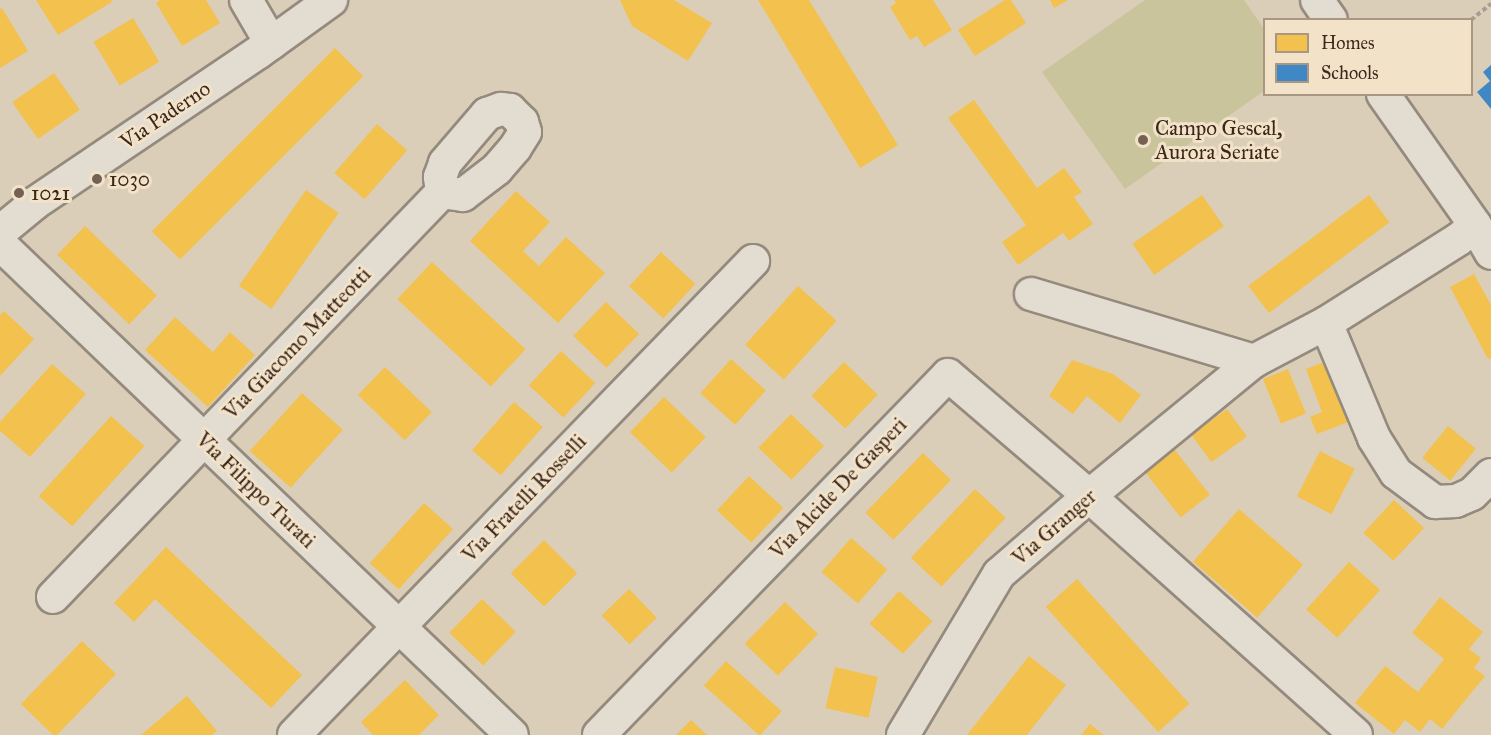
<!DOCTYPE html>
<style>
body{margin:0}
#map{position:relative;width:1491px;height:735px;overflow:hidden;background:#dbceb8;font-family:"IM FELL Great Primer",serif}
div>[style]{position:absolute}
.green>*{inset:0;background:#c9c49c}
.homes>*{inset:0;background:#f2c14e;transform-origin:0 0}
.schools>*{inset:0;background:#3f88c5}
.path>*{height:4px;margin-top:-2px;transform-origin:0;background:repeating-linear-gradient(90deg,#a69e95 0 4.5px,transparent 0 7.5px)}
.roads{filter:drop-shadow(2px 0 #948a7d) drop-shadow(-2px 0 #948a7d) drop-shadow(0 2px #948a7d) drop-shadow(0 -2px #948a7d)}
.minor>*{height:32px;margin:-16px;padding:0 16px;transform-origin:16px;border-radius:16px;background:#e3dcd1}
.dots>*{width:16px;height:16px;translate:-50% -50%;box-sizing:border-box;border:3px solid #f1e2c8;border-radius:50%}
span{translate:-50% -50%;white-space:nowrap;text-align:center;line-height:1.15;-webkit-text-stroke:6px #f1e2c8;paint-order:stroke}
.street-label{font-size:21px;color:#3c261c}
.poi-label{font-size:21px;color:#3c261c}
.left{translate:0 -50%;text-align:left}
.legend{position:absolute;left:1263px;top:18px;width:210px;height:78px;box-sizing:border-box;background:#f1e2c8;border:2px solid #a99783;margin:0;padding:8px 10px;list-style:none;font-size:18px;color:#3c261c}
.legend li{display:flex;align-items:center;gap:12px;height:30px}
.legend b{width:30px;border:2px solid #a99783}
</style>
<div id="map">
<div class="green">
<i style="clip-path:polygon(1145px 0,1244px 0,1264px 29px,1264px 91px,1125px 189px,1042px 72px)"></i>
</div>
<div class="homes">
<i style="clip-path:polygon(36px 0,111px 0,112px 2px,58px 35px)"></i>
<i style="clip-path:polygon(160px 0,206px 0,220px 23px,182px 46px,156px 3px)"></i>
<i style="clip-path:polygon(620px 0,674px 0,712px 23px,688px 61px,632px 26px)"></i>
<i style="clip-path:polygon(758px 0,809px 0,898px 145px,860px 168px)"></i>
<i style="clip-path:polygon(894px 0,933px 0,952px 30px,924px 47px,917px 36px,910px 40px,890px 7px,896px 3px)"></i>
<i style="clip-path:polygon(1005px 0,1011px 0,1026px 23px,975px 56px,958px 30px)"></i>
<i style="clip-path:polygon(1050px 0,1068px 0,1054px 8px)"></i>
<i style="clip-path:polygon(2px 8px,28px 51px,0 68px,0 9px)"></i>
<i style="left:133px;top:18px;width:51px;height:46px;rotate:59deg"></i>
<i style="left:335px;top:48px;width:40px;height:259px;rotate:45deg"></i>
<i style="left:54px;top:73px;width:45px;height:51px;rotate:55deg"></i>
<i style="clip-path:polygon(974px 100px,1037px 188px,1064px 168px,1082px 192px,1074px 197px,1093px 224px,1069px 241px,1063px 233px,1018px 265px,1002px 242px,1026px 225px,948px 118px)"></i>
<i style="left:377px;top:124px;width:40px;height:65px;rotate:41deg"></i>
<i style="left:306px;top:190px;width:40px;height:117px;rotate:35deg"></i>
<i style="clip-path:polygon(516px 191px,550px 222px,523px 251px,539px 266px,566px 237px,605px 273px,558px 323px,470px 241px)"></i>
<i style="left:1202px;top:195px;width:38px;height:85px;rotate:55deg"></i>
<i style="left:1369px;top:195px;width:34px;height:151px;rotate:53deg"></i>
<i style="left:85px;top:226px;width:100px;height:40px;rotate:44deg"></i>
<i style="left:661px;top:252px;width:47px;height:47px;rotate:43deg"></i>
<i style="left:432px;top:262px;width:128px;height:51px;rotate:43deg"></i>
<i style="clip-path:polygon(1474px 274px,1491px 305px,1491px 358px,1488px 359px,1450px 287px)"></i>
<i style="left:798px;top:286px;width:52px;height:79px;rotate:42deg"></i>
<i style="left:606px;top:302px;width:46px;height:47px;rotate:44deg"></i>
<i style="clip-path:polygon(4px 311px,34px 339px,0 376px,0 315px)"></i>
<i style="clip-path:polygon(175px 317px,213px 352px,230px 332px,255px 355px,208px 407px,145px 350px)"></i>
<i style="left:561px;top:351px;width:47px;height:47px;rotate:43deg"></i>
<i style="left:731px;top:359px;width:47px;height:46px;rotate:42deg"></i>
<i style="clip-path:polygon(1072px 360px,1113px 374px,1141px 395px,1120px 423px,1087px 396px,1073px 414px,1049px 396px)"></i>
<i style="clip-path:polygon(1327px 361px,1351px 421px,1317px 434px,1310px 417px,1322px 412px,1306px 369px)"></i>
<i style="left:844px;top:362px;width:47px;height:47px;rotate:44deg"></i>
<i style="clip-path:polygon(52px 364px,86px 394px,30px 457px,0 431px,0 422px)"></i>
<i style="left:385px;top:367px;width:65px;height:39px;rotate:44deg"></i>
<i style="left:1288px;top:369px;width:48px;height:27px;rotate:68deg"></i>
<i style="left:302px;top:393px;width:55px;height:78px;rotate:42deg"></i>
<i style="left:664px;top:397px;width:58px;height:49px;rotate:44deg"></i>
<i style="left:514px;top:402px;width:38px;height:64px;rotate:41deg"></i>
<i style="left:1227px;top:409px;width:34px;height:44px;rotate:54deg"></i>
<i style="left:791px;top:414px;width:46px;height:47px;rotate:44deg"></i>
<i style="left:111px;top:416px;width:45px;height:108px;rotate:42deg"></i>
<i style="left:1448px;top:426px;width:36px;height:41px;rotate:39deg"></i>
<i style="left:1171px;top:445px;width:63px;height:37px;rotate:52deg"></i>
<i style="left:1320px;top:451px;width:39px;height:51px;rotate:27deg"></i>
<i style="left:923px;top:453px;width:39px;height:83px;rotate:44deg"></i>
<i style="left:749px;top:476px;width:47px;height:47px;rotate:43deg"></i>
<i style="left:975px;top:489px;width:42px;height:94px;rotate:43deg"></i>
<i style="left:1394px;top:500px;width:41px;height:45px;rotate:43deg"></i>
<i style="left:424px;top:503px;width:39px;height:81px;rotate:42deg"></i>
<i style="left:1239px;top:509px;width:85px;height:70px;rotate:41deg"></i>
<i style="left:851px;top:538px;width:48px;height:45px;rotate:41deg"></i>
<i style="left:544px;top:540px;width:47px;height:47px;rotate:45deg"></i>
<i style="clip-path:polygon(166px 547px,302px 675px,271px 708px,155px 599px,134px 622px,114px 603px)"></i>
<i style="left:1349px;top:562px;width:42px;height:64px;rotate:42deg"></i>
<i style="left:1077px;top:579px;width:168px;height:42px;rotate:48deg"></i>
<i style="left:629px;top:589px;width:40px;height:38px;rotate:46deg"></i>
<i style="left:899px;top:591px;width:45px;height:44px;rotate:42deg"></i>
<i style="clip-path:polygon(1440px 597px,1483px 632px,1469px 649px,1481px 658px,1474px 668px,1485px 676px,1442px 729px,1430px 719px,1420px 732px,1405px 720px,1394px 734px,1355px 703px,1385px 666px,1418px 692px,1444px 659px,1412px 633px)"></i>
<i style="left:482px;top:599px;width:47px;height:47px;rotate:44deg"></i>
<i style="left:785px;top:602px;width:46px;height:58px;rotate:44deg"></i>
<i style="clip-path:polygon(82px 641px,116px 674px,57px 735px,53px 735px,21px 704px)"></i>
<i style="clip-path:polygon(1029px 656px,1066px 685px,1027px 735px,967px 735px)"></i>
<i style="left:726px;top:661px;width:75px;height:33px;rotate:42deg"></i>
<i style="left:835px;top:667px;width:44px;height:42px;rotate:13deg"></i>
<i style="clip-path:polygon(405px 680px,439px 715px,419px 735px,373px 735px,361px 722px)"></i>
<i style="clip-path:polygon(187px 696px,217px 731px,212px 735px,141px 735px)"></i>
<i style="clip-path:polygon(691px 720px,707px 735px,676px 735px)"></i>
<i style="clip-path:polygon(1090px 724px,1104px 735px,1081px 735px)"></i>
</div>
<div class="schools">
<i style="clip-path:polygon(1491px 65px,1491px 109px,1477px 92px,1490px 81px,1483px 72px)"></i>
</div>
<div class="path">
<i style="left:1471px;top:20px;width:26px;rotate:-39deg"></i>
</div>
<div class="roads">
<div class="minor">
<i style="left:246px;top:0;width:50px;rotate:59.8deg"></i>
<i style="left:1317px;top:0;width:24px;rotate:55deg"></i>
<i style="left:1383px;top:94px;width:160px;rotate:54.9deg"></i>
<i style="left:1475px;top:225px;width:32px;rotate:60deg"></i>
<i style="left:501px;top:109px;width:9px;rotate:6deg"></i>
<i style="left:510px;top:110px;width:17px;rotate:45deg"></i>
<i style="left:522px;top:122px;width:10px;rotate:73deg"></i>
<i style="left:525px;top:132px;width:19px;rotate:122deg"></i>
<i style="left:515px;top:148px;width:28px;rotate:131deg"></i>
<i style="left:497px;top:169px;width:43px;rotate:142.6deg"></i>
<i style="left:463px;top:195px;width:21px;rotate:-172deg"></i>
<i style="left:442px;top:192px;width:15px;rotate:-98deg"></i>
<i style="left:440px;top:177px;width:15px;rotate:-70deg"></i>
<i style="left:445px;top:163px;width:65px;rotate:-49.4deg"></i>
<i style="left:487px;top:114px;width:15px;rotate:-20deg"></i>
<i style="left:0;top:232px;width:45px;rotate:-39.6deg"></i>
<i style="left:35px;top:203px;width:270px;rotate:-34deg"></i>
<i style="left:259px;top:52px;width:89px;rotate:-35.8deg"></i>
<i style="left:0;top:244px;width:709px;rotate:43.8deg"></i>
<i style="left:1031px;top:294px;width:233px;rotate:16.7deg"></i>
<i style="left:1326px;top:323px;width:125px;rotate:67.3deg"></i>
<i style="left:1374px;top:438px;width:41px;rotate:57.8deg"></i>
<i style="left:1396px;top:473px;width:49px;rotate:36.6deg"></i>
<i style="left:1435px;top:502px;width:21px;rotate:-3deg"></i>
<i style="left:1456px;top:501px;width:17px;rotate:-24deg"></i>
<i style="left:1472px;top:494px;width:27px;rotate:-45deg"></i>
<i style="left:53px;top:597px;width:562px;rotate:-46.15deg"></i>
<i style="left:294px;top:735px;width:660px;rotate:-45.92deg"></i>
<i style="left:599px;top:735px;width:501px;rotate:-45.89deg"></i>
<i style="left:948px;top:375px;width:186px;rotate:40.6deg"></i>
<i style="left:1089px;top:496px;width:358px;rotate:41.8deg"></i>
<i style="left:903px;top:735px;width:187px;rotate:-59.2deg"></i>
<i style="left:999px;top:574px;width:119px;rotate:-40.9deg"></i>
<i style="left:1089px;top:496px;width:213px;rotate:-39.3deg"></i>
<i style="left:1254px;top:361px;width:81px;rotate:-27.8deg"></i>
<i style="left:1326px;top:323px;width:157px;rotate:-32.3deg"></i>
<i style="left:1459px;top:239px;width:21px;rotate:-41deg"></i>
</div>
</div>
<div class="dots">
<i style="left:1143px;top:140px;background:#746153"></i>
<i style="left:97px;top:179px;background:#746153"></i>
<i style="left:19px;top:193px;background:#746153"></i>
</div>
<div class="street-label">
<span style="left:165px;top:115px;rotate:-34deg">Via Paderno</span>
<span style="left:297px;top:343px;rotate:-46deg">Via Giacomo Matteotti</span>
<span style="left:838px;top:488px;rotate:-46deg">Via Alcide De Gasperi</span>
<span style="left:256px;top:490px;rotate:44deg">Via Filippo Turati</span>
<span style="left:524px;top:498px;rotate:-46deg">Via Fratelli Rosselli</span>
<span style="left:1054px;top:527px;rotate:-41deg">Via Granger</span>
</div>
<div class="poi-label">
<span class="left" style="left:1155px;top:140px">Campo Gescal,<br>Aurora Seriate</span>
<span class="left" style="left:109px;top:179px">1030</span>
<span class="left" style="left:31px;top:193px">1021</span>
</div>
<ul class="legend">
<li><b style="height:16px;background:#f2c14e"></b>Homes</li>
<li><b style="height:16px;background:#3f88c5"></b>Schools</li>
</ul>
</div>
